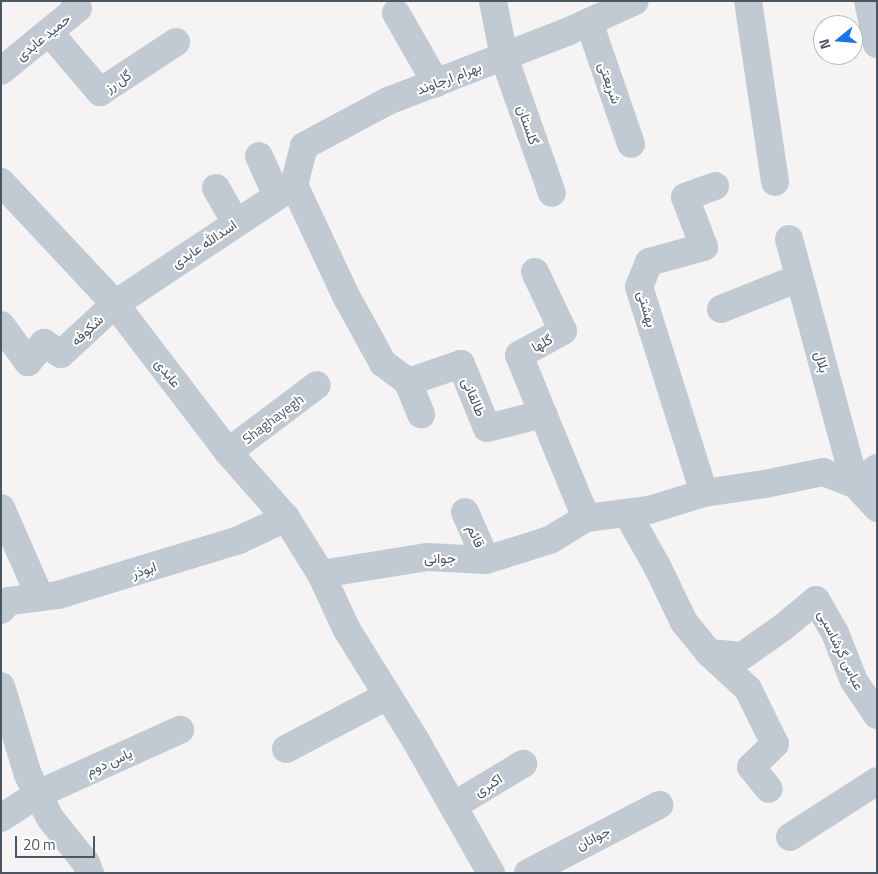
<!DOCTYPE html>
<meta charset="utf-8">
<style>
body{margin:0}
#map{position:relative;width:878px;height:874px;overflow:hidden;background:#f5f3f3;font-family:"Titillium Web",Vazirmatn,sans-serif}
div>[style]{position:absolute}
.minor>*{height:28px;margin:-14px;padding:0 14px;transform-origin:14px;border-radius:14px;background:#c1cad2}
.tertiary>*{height:28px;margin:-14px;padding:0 14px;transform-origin:14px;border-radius:14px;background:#c1cad2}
span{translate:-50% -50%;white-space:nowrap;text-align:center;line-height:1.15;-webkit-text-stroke:4px #fff;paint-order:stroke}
.street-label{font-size:14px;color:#4a5661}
.frame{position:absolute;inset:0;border:2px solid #4a5661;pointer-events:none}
.north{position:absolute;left:813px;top:15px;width:50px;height:50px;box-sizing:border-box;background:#fff;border:1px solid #b7bbc0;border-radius:50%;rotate:253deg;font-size:14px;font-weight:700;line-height:20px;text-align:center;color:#4a5661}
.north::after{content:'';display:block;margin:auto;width:18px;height:22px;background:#1a73e8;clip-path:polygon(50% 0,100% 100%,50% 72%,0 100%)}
.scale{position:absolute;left:15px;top:836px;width:80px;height:22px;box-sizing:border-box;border:2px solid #4a5661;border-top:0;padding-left:6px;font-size:15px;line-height:18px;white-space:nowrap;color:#4a5661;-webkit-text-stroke:4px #fff;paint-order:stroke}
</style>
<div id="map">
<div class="minor">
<i style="left:493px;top:1px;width:57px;rotate:78.9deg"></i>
<i style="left:504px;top:57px;width:144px;rotate:70.6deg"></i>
<i style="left:748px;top:1px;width:183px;rotate:81.5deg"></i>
<i style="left:868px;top:1px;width:44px;rotate:78.2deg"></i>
<i style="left:396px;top:13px;width:81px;rotate:60.3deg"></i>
<i style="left:589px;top:22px;width:129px;rotate:71deg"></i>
<i style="left:49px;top:32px;width:79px;rotate:49.6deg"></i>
<i style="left:100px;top:92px;width:91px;rotate:-33.3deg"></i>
<i style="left:1px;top:71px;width:99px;rotate:-39.3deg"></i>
<i style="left:78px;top:8px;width:8px;rotate:-113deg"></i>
<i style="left:259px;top:156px;width:44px;rotate:65.8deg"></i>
<i style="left:294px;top:185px;width:123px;rotate:64.9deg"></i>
<i style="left:346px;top:296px;width:77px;rotate:61.1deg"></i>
<i style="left:383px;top:363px;width:31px;rotate:37deg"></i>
<i style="left:408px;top:382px;width:56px;rotate:-18.8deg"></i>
<i style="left:461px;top:364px;width:69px;rotate:67.9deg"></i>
<i style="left:487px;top:428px;width:58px;rotate:-14deg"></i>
<i style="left:543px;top:414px;width:113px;rotate:67.5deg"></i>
<i style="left:294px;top:185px;width:40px;rotate:-75.6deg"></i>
<i style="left:304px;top:146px;width:95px;rotate:-28.2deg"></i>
<i style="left:388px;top:101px;width:194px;rotate:-21.1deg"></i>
<i style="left:569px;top:31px;width:72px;rotate:-24.4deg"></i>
<i style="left:216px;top:188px;width:40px;rotate:60.3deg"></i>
<i style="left:789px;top:239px;width:254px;rotate:74.9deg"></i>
<i style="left:855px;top:484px;width:27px;rotate:-36deg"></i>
<i style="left:535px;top:272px;width:65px;rotate:64.6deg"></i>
<i style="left:563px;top:331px;width:50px;rotate:151.4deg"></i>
<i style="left:519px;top:355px;width:64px;rotate:67.9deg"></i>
<i style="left:721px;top:309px;width:84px;rotate:-21.7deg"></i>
<i style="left:1px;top:325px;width:46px;rotate:53.9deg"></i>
<i style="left:28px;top:362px;width:25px;rotate:-50deg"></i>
<i style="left:44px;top:343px;width:20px;rotate:33deg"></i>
<i style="left:61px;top:354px;width:74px;rotate:-42.8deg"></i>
<i style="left:115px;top:304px;width:215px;rotate:-33.6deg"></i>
<i style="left:408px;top:382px;width:35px;rotate:68deg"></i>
<i style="left:228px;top:452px;width:111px;rotate:-37deg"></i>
<i style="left:704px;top:493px;width:216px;rotate:-107.5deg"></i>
<i style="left:639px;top:287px;width:27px;rotate:-68deg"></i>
<i style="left:649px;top:262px;width:57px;rotate:-15.3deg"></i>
<i style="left:704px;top:247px;width:53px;rotate:-110.8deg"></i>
<i style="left:685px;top:197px;width:32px;rotate:-20deg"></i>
<i style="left:1px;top:508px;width:97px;rotate:66.3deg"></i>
<i style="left:465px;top:512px;width:52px;rotate:66.4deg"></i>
<i style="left:627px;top:513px;width:61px;rotate:60.5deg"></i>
<i style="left:657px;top:566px;width:62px;rotate:64.3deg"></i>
<i style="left:684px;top:622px;width:40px;rotate:51deg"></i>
<i style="left:709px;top:653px;width:33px;rotate:5deg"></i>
<i style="left:742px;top:656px;width:49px;rotate:-35deg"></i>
<i style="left:782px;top:628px;width:44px;rotate:-39.5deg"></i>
<i style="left:816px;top:600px;width:38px;rotate:60deg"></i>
<i style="left:835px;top:633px;width:52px;rotate:68.4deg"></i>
<i style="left:854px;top:681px;width:41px;rotate:55.9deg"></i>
<i style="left:321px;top:574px;width:107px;rotate:-9.1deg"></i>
<i style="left:427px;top:557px;width:59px;rotate:2.9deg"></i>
<i style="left:486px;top:560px;width:67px;rotate:-17.4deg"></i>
<i style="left:550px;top:540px;width:42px;rotate:-31.4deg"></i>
<i style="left:586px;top:518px;width:64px;rotate:-7.2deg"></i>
<i style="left:649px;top:510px;width:58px;rotate:-17.2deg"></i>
<i style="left:704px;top:493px;width:62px;rotate:-8.4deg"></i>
<i style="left:765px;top:484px;width:59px;rotate:-11.7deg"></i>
<i style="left:823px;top:472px;width:34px;rotate:21deg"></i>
<i style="left:855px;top:484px;width:33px;rotate:47deg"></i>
<i style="left:1px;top:610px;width:12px;rotate:-48deg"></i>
<i style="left:9px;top:601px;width:49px;rotate:-7deg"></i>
<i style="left:58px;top:595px;width:189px;rotate:-16.9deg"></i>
<i style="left:239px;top:540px;width:52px;rotate:-25.1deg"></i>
<i style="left:709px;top:653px;width:53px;rotate:42.7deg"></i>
<i style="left:748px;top:689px;width:61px;rotate:63.9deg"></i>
<i style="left:775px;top:744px;width:33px;rotate:136deg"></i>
<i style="left:751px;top:767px;width:28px;rotate:51deg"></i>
<i style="left:1px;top:686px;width:93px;rotate:73.1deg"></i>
<i style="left:28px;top:775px;width:48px;rotate:62.9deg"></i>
<i style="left:50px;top:818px;width:58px;rotate:51.3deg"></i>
<i style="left:86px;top:863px;width:11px;rotate:68deg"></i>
<i style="left:286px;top:749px;width:114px;rotate:-27.7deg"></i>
<i style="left:453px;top:806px;width:82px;rotate:-31deg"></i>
<i style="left:1px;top:818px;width:44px;rotate:-33deg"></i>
<i style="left:38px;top:794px;width:156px;rotate:-24.3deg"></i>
<i style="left:790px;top:837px;width:103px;rotate:-32.8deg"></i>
<i style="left:528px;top:873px;width:148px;rotate:-27.4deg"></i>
</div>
<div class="tertiary">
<i style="left:1px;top:182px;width:167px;rotate:46.9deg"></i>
<i style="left:115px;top:304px;width:186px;rotate:52.6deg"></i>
<i style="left:228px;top:452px;width:88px;rotate:48.7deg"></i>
<i style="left:286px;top:518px;width:66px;rotate:58deg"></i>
<i style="left:321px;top:574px;width:62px;rotate:65.1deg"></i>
<i style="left:347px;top:630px;width:131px;rotate:58.1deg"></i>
<i style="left:416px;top:741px;width:152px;rotate:60.4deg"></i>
</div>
<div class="street-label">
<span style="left:43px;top:37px;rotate:-39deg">حمید عابدی</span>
<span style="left:449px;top:78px;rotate:-21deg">بهرام ارجاوند</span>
<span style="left:118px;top:81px;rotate:-33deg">گل رز</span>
<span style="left:610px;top:83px;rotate:71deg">شریعتی</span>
<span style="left:528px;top:125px;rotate:71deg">گلستان</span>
<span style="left:204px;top:244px;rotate:-34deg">اسدالله عابدی</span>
<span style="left:647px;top:309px;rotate:74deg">بهشتی</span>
<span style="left:87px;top:330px;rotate:-43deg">شکوفه</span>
<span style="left:542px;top:343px;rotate:-29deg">گلها</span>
<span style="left:822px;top:362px;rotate:75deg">بلال</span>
<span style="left:168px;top:373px;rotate:52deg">عابدی</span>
<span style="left:474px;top:397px;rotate:67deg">طالقانی</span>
<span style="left:273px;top:419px;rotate:-37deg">Shaghayegh</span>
<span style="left:476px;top:536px;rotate:66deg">قائم</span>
<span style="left:440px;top:558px">جوانی</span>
<span style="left:144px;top:570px;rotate:-18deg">ابوذر</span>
<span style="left:841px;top:650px;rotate:64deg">عباس گرشاسبی</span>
<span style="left:109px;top:762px;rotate:-24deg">یاس دوم</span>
<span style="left:488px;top:785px;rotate:-32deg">اکبری</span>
<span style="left:593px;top:838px;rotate:-27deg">جوانان</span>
</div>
<div class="frame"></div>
<div class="north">N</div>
<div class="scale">20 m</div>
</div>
